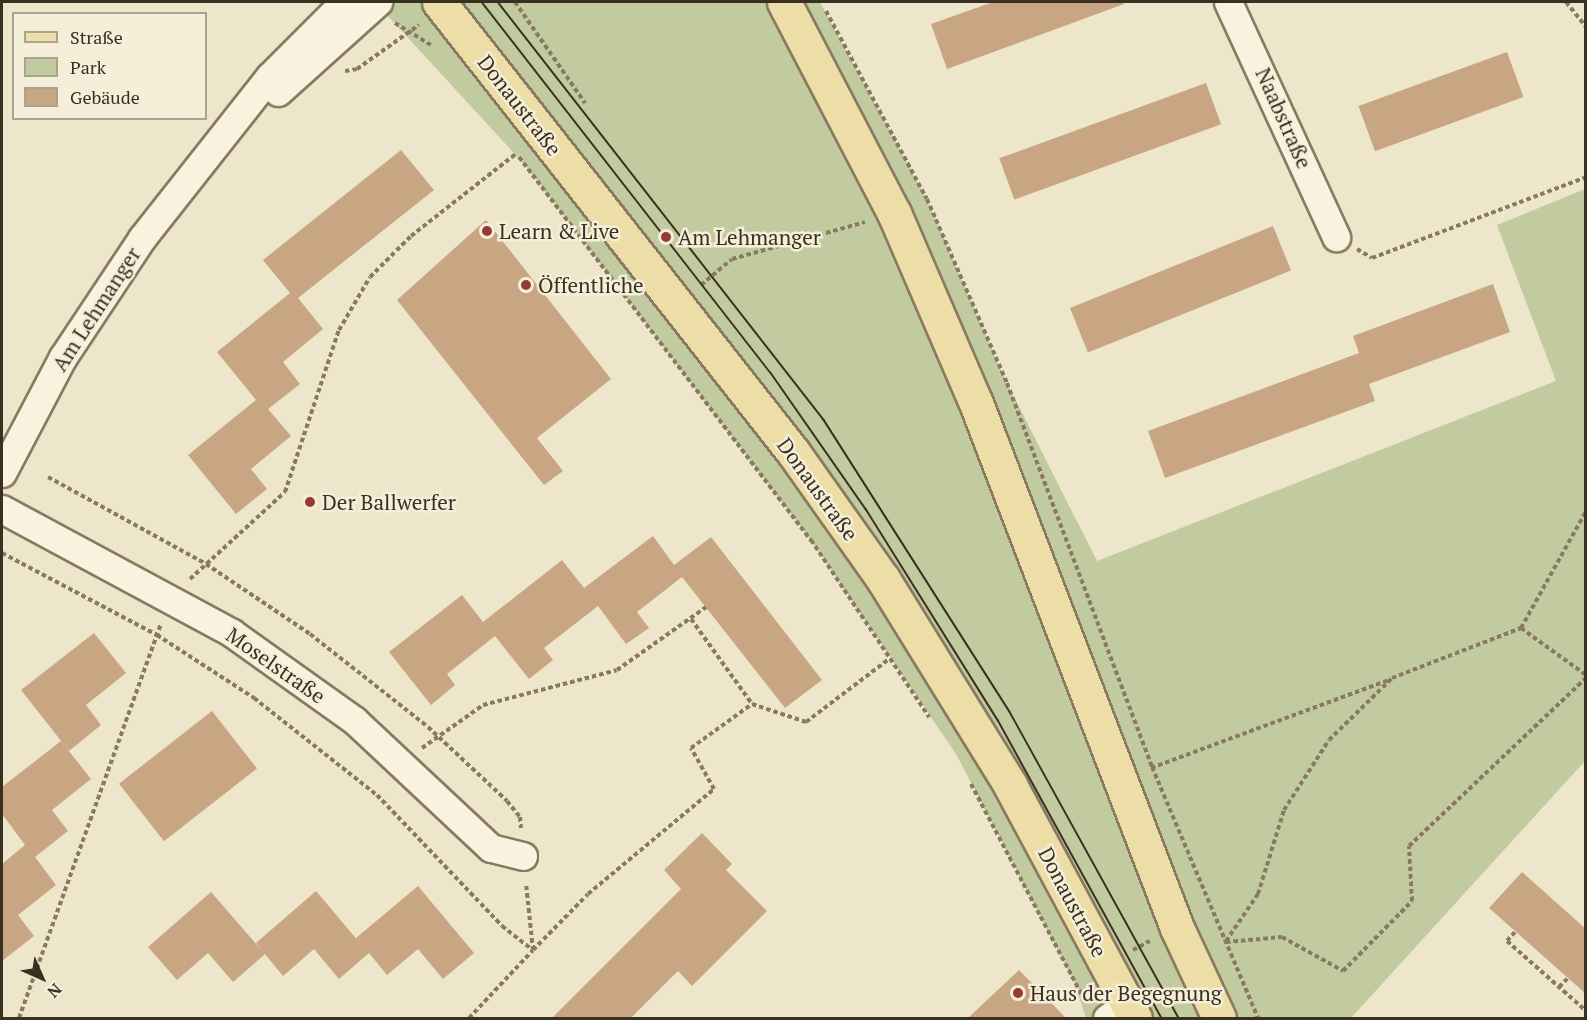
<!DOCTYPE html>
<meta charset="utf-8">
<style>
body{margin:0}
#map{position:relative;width:1587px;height:1020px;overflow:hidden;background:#ede6cb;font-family:"PT Serif",serif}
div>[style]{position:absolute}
.green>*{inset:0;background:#c2cb9f}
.building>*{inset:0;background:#c9a683;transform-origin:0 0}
.path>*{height:4px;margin-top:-2px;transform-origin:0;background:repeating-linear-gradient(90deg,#897960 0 4.5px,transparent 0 7.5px)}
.roads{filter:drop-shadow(2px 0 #897960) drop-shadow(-2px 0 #897960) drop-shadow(0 2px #897960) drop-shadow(0 -2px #897960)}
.minor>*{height:27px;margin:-13.5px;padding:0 13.5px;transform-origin:13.5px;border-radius:13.5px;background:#f8f2de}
.major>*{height:33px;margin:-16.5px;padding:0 16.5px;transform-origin:16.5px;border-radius:16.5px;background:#eddda6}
.tram>*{height:1.5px;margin:-0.75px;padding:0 0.75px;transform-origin:0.75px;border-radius:0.75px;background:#3a3022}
.dots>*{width:16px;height:16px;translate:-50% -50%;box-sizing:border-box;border:3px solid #f5efda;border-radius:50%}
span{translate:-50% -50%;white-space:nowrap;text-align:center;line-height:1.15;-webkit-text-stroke:5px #f5efda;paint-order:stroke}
.street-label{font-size:21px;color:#3a3022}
.poi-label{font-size:21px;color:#3a3022}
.left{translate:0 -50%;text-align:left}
.frame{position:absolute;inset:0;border:3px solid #3a3022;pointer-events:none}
.legend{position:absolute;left:12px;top:12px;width:195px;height:108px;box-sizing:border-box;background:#f5efda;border:2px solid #aaa390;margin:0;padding:8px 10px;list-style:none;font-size:18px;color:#3a3022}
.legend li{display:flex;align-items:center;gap:12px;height:30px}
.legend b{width:30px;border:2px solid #aaa390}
.north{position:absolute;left:12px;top:948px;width:60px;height:60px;-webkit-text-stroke:4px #f5efda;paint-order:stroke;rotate:135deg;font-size:16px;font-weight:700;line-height:24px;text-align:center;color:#3a3022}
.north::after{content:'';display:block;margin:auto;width:21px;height:27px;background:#3a3022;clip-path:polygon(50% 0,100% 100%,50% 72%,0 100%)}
</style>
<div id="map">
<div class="green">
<i style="clip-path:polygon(375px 2px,820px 2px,927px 199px,1007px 383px,1097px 561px,1556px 381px,1497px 225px,1585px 189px,1585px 761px,1351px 1018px,1086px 1018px,1074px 982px,956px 754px,811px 541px,523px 163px)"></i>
</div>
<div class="building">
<i style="clip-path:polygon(993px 2px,1123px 2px,1124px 4px,947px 69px,931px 24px)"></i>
<i style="left:1507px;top:52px;width:48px;height:158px;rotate:70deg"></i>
<i style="left:1206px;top:83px;width:44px;height:220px;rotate:70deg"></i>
<i style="clip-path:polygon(401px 150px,434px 190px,298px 298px,323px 329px,283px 362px,300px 384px,268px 409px,291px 436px,251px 469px,267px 489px,236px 514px,188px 455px,256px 400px,217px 352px,290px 293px,263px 260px)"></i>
<i style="clip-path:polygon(486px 220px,611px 379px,537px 438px,563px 471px,544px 485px,397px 300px)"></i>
<i style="left:1273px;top:226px;width:48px;height:219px;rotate:68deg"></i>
<i style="clip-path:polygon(1493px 284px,1510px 332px,1369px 384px,1375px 401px,1165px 478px,1148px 431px,1359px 353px,1353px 336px)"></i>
<i style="clip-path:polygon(653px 536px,674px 565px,711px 537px,822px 680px,785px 708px,682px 577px,637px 612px,649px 628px,626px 644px,598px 606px,544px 648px,553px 660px,529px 679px,495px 636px,447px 674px,455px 685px,431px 705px,389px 652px,462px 595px,483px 622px,562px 560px,584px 588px)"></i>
<i style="clip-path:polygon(94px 633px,126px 673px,86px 705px,101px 725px,69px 751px,21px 690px)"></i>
<i style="left:212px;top:711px;width:73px;height:118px;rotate:52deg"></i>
<i style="clip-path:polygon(61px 741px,91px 779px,52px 810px,68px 831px,35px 857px,56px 885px,18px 915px,34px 936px,2px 961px,2px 864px,25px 845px,2px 814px,2px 787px)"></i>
<i style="clip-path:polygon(702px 833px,732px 864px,726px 870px,767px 911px,692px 986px,678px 971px,631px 1018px,552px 1018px,681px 889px,664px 870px)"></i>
<i style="clip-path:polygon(1522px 872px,1586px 929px,1586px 994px,1489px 908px)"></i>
<i style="clip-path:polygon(418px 886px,474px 953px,443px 979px,418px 949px,387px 975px,369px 953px,339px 979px,314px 949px,283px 976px,265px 954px,233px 982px,208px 953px,177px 980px,148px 947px,211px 892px,264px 953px,256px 943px,316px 891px,365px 949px,356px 938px)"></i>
<i style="clip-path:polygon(1019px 970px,1066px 1018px,968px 1018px)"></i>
</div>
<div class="path">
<i style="left:515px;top:2px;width:123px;rotate:55.3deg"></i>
<i style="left:1566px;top:2px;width:32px;rotate:51deg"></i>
<i style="left:826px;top:11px;width:213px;rotate:61.8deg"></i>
<i style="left:927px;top:199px;width:201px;rotate:66.5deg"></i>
<i style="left:1007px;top:383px;width:410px;rotate:69.3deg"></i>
<i style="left:1152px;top:767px;width:272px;rotate:67.1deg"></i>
<i style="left:395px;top:23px;width:42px;rotate:31.4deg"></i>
<i style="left:345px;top:71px;width:12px;rotate:-9deg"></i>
<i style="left:357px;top:69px;width:76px;rotate:-35.4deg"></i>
<i style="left:519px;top:157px;width:482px;rotate:52.7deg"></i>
<i style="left:811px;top:540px;width:213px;rotate:56.3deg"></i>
<i style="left:1357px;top:249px;width:17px;rotate:31deg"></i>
<i style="left:1372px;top:258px;width:229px;rotate:-20.7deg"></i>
<i style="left:701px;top:285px;width:40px;rotate:-40deg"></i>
<i style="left:732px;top:259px;width:138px;rotate:-15.5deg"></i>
<i style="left:48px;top:477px;width:180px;rotate:28.8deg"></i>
<i style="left:206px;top:564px;width:125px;rotate:33.9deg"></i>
<i style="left:310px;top:634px;width:150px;rotate:38.2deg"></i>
<i style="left:428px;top:727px;width:108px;rotate:43.1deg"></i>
<i style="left:507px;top:801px;width:21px;rotate:51deg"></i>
<i style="left:520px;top:817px;width:11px;rotate:85deg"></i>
<i style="left:2px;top:553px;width:175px;rotate:27.9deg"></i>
<i style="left:157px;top:635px;width:116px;rotate:33deg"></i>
<i style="left:254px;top:698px;width:157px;rotate:38.3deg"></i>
<i style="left:377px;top:795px;width:181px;rotate:46.3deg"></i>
<i style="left:502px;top:926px;width:39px;rotate:38deg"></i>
<i style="left:533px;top:950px;width:78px;rotate:-45.5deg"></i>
<i style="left:588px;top:894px;width:164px;rotate:-39.8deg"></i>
<i style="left:714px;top:789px;width:47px;rotate:-119.3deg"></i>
<i style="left:691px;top:748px;width:75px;rotate:-35.8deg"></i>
<i style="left:752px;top:704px;width:57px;rotate:18.4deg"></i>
<i style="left:806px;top:722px;width:104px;rotate:-37.2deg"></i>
<i style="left:190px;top:579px;width:129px;rotate:-42.5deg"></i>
<i style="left:285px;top:492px;width:171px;rotate:-71.6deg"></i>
<i style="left:339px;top:330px;width:61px;rotate:-59.7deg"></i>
<i style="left:370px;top:277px;width:58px;rotate:-45deg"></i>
<i style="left:411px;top:236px;width:135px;rotate:-38.1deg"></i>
<i style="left:691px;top:619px;width:105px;rotate:54.3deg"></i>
<i style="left:1521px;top:628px;width:80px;rotate:35.9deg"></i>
<i style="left:422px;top:748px;width:75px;rotate:-35.2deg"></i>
<i style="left:483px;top:705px;width:138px;rotate:-14.6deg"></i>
<i style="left:617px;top:670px;width:109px;rotate:-35.3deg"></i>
<i style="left:1151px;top:768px;width:254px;rotate:-20.3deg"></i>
<i style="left:971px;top:784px;width:247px;rotate:62.3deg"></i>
<i style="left:1515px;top:932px;width:12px;rotate:132deg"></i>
<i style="left:1507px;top:941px;width:106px;rotate:41.5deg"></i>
<i style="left:1226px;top:941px;width:57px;rotate:-55.8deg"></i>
<i style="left:1258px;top:894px;width:88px;rotate:-72.8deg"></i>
<i style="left:1284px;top:810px;width:83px;rotate:-57.3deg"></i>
<i style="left:1329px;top:740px;width:88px;rotate:-44.5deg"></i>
<i style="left:1392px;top:678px;width:138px;rotate:-21.2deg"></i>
<i style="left:1521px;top:628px;width:134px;rotate:-60.9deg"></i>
<i style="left:1226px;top:942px;width:56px;rotate:-5.1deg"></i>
<i style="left:1282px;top:937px;width:70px;rotate:29.1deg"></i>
<i style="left:1343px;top:971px;width:98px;rotate:-45.4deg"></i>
<i style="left:1412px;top:901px;width:55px;rotate:-93.1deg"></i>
<i style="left:1409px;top:846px;width:244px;rotate:-43.5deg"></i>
<i style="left:1133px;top:950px;width:19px;rotate:-28deg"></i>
<i style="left:1559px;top:987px;width:13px;rotate:-45deg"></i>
<i style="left:19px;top:1018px;width:419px;rotate:-70.2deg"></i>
<i style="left:469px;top:1018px;width:93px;rotate:-46.7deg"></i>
<i style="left:533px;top:950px;width:67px;rotate:-96deg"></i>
</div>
<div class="roads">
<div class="minor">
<i style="left:1228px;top:2px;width:259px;rotate:65.3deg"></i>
<i style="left:278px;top:92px;width:135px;rotate:-42deg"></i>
<i style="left:2px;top:473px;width:131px;rotate:-62.3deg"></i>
<i style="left:63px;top:357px;width:143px;rotate:-56.4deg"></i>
<i style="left:142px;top:238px;width:206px;rotate:-51.7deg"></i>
<i style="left:270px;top:76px;width:105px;rotate:-45deg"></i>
<i style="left:2px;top:509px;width:261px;rotate:28.3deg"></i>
<i style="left:232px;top:633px;width:150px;rotate:35.5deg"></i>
<i style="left:354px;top:720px;width:187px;rotate:43.1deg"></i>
<i style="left:491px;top:848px;width:33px;rotate:14deg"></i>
<i style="left:1107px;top:1018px;width:24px;rotate:-35deg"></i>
</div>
<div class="major">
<i style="left:439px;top:2px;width:573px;rotate:51.81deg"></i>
<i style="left:793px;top:452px;width:156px;rotate:54.7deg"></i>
<i style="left:883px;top:579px;width:242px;rotate:58.3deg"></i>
<i style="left:1010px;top:785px;width:264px;rotate:61.8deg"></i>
<i style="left:784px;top:2px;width:238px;rotate:62.5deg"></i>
<i style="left:894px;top:213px;width:207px;rotate:66.7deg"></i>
<i style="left:976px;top:403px;width:562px;rotate:69.05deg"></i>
<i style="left:1177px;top:928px;width:99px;rotate:65deg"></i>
</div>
</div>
<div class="tram">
<i style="left:482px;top:2px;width:470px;rotate:52.1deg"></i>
<i style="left:771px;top:373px;width:166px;rotate:55.1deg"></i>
<i style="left:866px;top:509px;width:249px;rotate:58deg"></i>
<i style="left:998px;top:720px;width:340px;rotate:61.2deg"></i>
<i style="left:498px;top:2px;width:530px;rotate:52.05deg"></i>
<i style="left:824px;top:420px;width:346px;rotate:57.5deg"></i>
<i style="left:1010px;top:712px;width:350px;rotate:61.1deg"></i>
</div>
<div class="dots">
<i style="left:487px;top:231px;background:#953b33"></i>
<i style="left:666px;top:237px;background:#953b33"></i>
<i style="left:526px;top:285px;background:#953b33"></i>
<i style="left:310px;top:502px;background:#953b33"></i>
<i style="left:1018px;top:993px;background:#953b33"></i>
</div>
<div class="street-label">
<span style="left:520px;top:105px;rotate:52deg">Donaustraße</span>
<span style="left:1284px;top:118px;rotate:66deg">Naabstraße</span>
<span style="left:96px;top:309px;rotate:-57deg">Am Lehmanger</span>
<span style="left:818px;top:489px;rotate:54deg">Donaustraße</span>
<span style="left:276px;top:665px;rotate:35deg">Moselstraße</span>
<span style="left:1073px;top:902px;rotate:62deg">Donaustraße</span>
</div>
<div class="poi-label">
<span class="left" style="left:499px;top:231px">Learn &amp; Live</span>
<span class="left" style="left:678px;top:237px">Am Lehmanger</span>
<span class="left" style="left:538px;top:285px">Öffentliche</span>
<span class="left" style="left:322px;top:502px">Der Ballwerfer</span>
<span class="left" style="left:1030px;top:993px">Haus der Begegnung</span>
</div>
<div class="frame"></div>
<ul class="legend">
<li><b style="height:8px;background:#eddda6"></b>Straße</li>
<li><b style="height:16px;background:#c2cb9f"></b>Park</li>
<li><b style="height:16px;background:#c9a683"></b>Gebäude</li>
</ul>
<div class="north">N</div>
</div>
